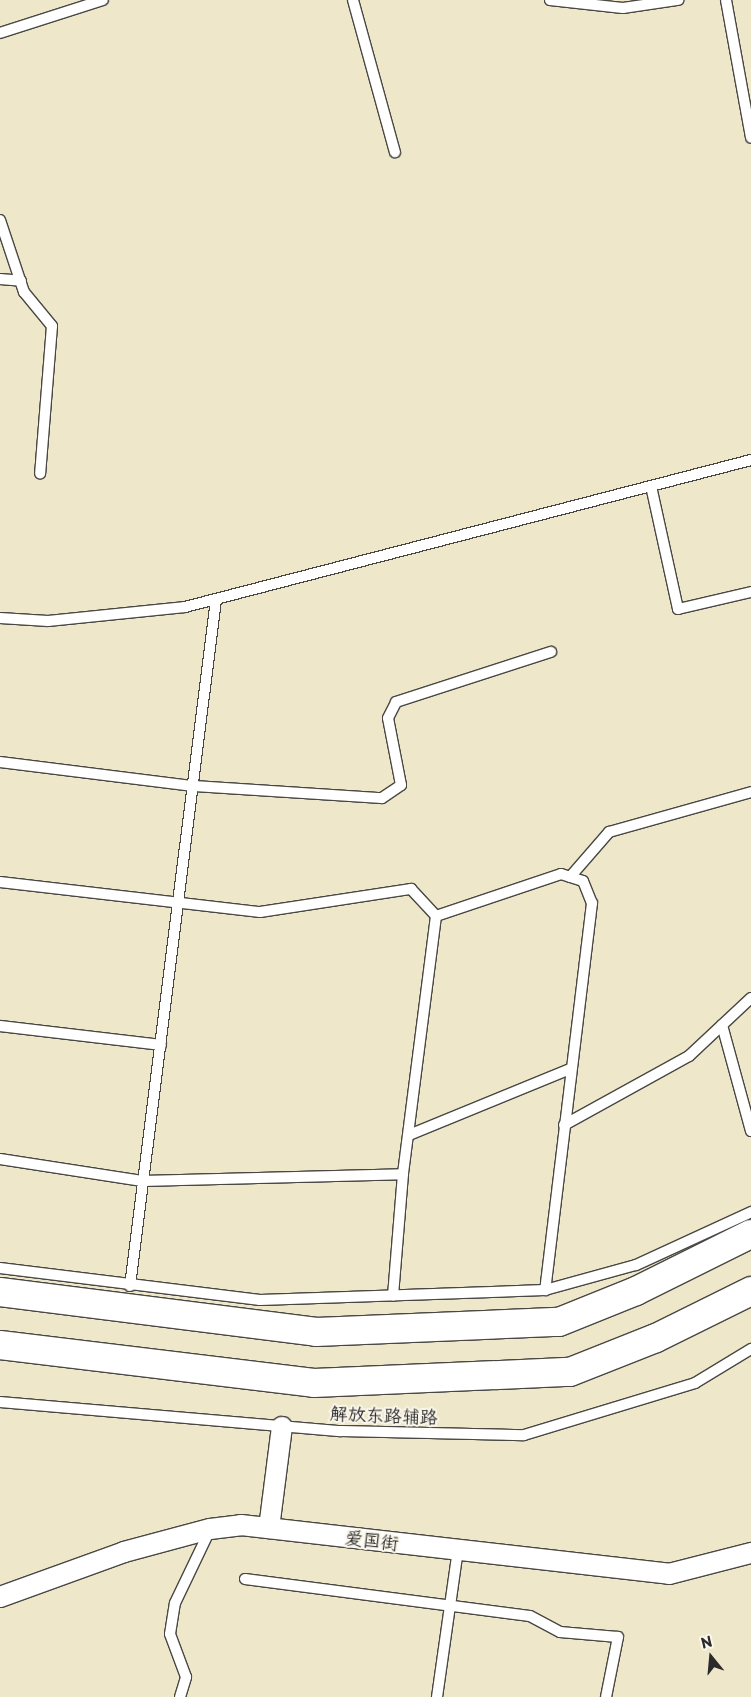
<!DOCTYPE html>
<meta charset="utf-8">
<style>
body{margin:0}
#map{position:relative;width:751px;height:1697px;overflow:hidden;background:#eee7ca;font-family:"Playpen Sans","LXGW WenKai TC",sans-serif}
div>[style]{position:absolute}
.roads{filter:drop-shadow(1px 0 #484743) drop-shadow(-1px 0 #484743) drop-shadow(0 1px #484743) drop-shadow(0 -1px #484743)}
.lane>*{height:10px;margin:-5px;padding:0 5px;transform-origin:5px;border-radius:5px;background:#fff}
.street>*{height:20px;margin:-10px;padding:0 10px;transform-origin:10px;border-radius:10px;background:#fff}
.primary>*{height:28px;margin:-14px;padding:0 14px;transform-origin:14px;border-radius:14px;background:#fff}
span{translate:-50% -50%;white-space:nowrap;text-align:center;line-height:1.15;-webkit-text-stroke:4px #fbf7ec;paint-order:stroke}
.street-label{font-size:18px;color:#2b2b2b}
.north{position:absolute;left:686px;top:1632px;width:50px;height:50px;-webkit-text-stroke:4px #fbf7ec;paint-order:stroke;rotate:343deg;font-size:14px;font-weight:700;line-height:20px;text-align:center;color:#2b2b2b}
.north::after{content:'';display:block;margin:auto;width:18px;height:22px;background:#2b2b2b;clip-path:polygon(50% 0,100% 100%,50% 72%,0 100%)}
</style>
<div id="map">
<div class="roads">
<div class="lane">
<i style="left:353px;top:0;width:158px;rotate:74.6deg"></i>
<i style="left:550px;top:0;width:73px;rotate:6.3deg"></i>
<i style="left:623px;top:8px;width:56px;rotate:-8.3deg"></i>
<i style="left:726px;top:0;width:140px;rotate:79.7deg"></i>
<i style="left:0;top:33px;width:108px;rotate:-17.8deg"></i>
<i style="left:0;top:220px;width:76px;rotate:71.6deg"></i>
<i style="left:24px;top:292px;width:44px;rotate:50.5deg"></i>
<i style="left:52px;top:326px;width:148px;rotate:94.6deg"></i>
<i style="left:0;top:279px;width:21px;rotate:5deg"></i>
<i style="left:651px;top:486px;width:126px;rotate:77.6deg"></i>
<i style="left:678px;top:609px;width:75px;rotate:-13.1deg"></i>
<i style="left:0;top:618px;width:48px;rotate:3.6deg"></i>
<i style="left:48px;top:621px;width:138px;rotate:-5.8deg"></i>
<i style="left:185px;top:607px;width:585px;rotate:-14.56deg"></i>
<i style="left:0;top:762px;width:195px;rotate:7.1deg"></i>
<i style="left:194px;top:786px;width:188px;rotate:3.7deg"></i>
<i style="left:382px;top:798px;width:23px;rotate:-34deg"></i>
<i style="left:401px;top:785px;width:68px;rotate:-101deg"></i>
<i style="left:388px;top:718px;width:18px;rotate:-63deg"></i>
<i style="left:396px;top:702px;width:163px;rotate:-17.9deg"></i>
<i style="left:570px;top:877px;width:60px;rotate:-49.1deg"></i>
<i style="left:609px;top:832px;width:148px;rotate:-15.7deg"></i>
<i style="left:0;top:882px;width:262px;rotate:6.6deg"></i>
<i style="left:260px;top:912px;width:153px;rotate:-8.7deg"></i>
<i style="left:411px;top:889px;width:37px;rotate:47deg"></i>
<i style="left:436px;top:916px;width:260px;rotate:97.3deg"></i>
<i style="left:403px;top:1174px;width:122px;rotate:94.7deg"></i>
<i style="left:436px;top:916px;width:132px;rotate:-18.6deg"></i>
<i style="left:561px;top:874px;width:23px;rotate:18deg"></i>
<i style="left:583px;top:881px;width:24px;rotate:68deg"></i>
<i style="left:592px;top:903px;width:390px;rotate:96.9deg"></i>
<i style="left:722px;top:1025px;width:110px;rotate:74.7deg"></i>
<i style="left:0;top:1026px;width:162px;rotate:6.7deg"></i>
<i style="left:564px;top:1125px;width:143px;rotate:-28.9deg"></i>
<i style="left:689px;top:1056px;width:85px;rotate:-43.1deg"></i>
<i style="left:409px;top:1135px;width:174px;rotate:-22.3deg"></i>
<i style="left:0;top:1159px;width:144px;rotate:8.8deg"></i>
<i style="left:142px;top:1181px;width:261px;rotate:-1.5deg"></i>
<i style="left:0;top:1268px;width:262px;rotate:7deg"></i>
<i style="left:260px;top:1300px;width:285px;rotate:-2deg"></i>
<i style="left:545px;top:1290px;width:94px;rotate:-15.4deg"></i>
<i style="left:636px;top:1265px;width:127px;rotate:-24.7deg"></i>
<i style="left:130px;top:1286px;width:692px;rotate:-82.86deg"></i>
<i style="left:0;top:1402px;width:342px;rotate:4.9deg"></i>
<i style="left:341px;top:1431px;width:183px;rotate:1.3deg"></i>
<i style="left:524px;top:1435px;width:179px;rotate:-16.9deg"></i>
<i style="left:695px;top:1383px;width:66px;rotate:-31.3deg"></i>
<i style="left:245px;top:1579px;width:287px;rotate:7.4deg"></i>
<i style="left:530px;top:1616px;width:34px;rotate:28deg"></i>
<i style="left:560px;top:1632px;width:58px;rotate:4.9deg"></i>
<i style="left:618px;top:1637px;width:61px;rotate:101.3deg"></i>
<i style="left:180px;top:1697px;width:21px;rotate:-73deg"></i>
<i style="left:186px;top:1677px;width:46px;rotate:-110.4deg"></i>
<i style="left:170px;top:1634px;width:31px;rotate:-81deg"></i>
<i style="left:175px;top:1603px;width:81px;rotate:-64.4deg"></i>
<i style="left:437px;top:1697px;width:148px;rotate:-81.9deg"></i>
</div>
<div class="street">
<i style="left:269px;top:1528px;width:102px;rotate:-82.7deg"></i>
<i style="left:0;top:1597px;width:132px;rotate:-19.9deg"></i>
<i style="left:124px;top:1552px;width:89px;rotate:-15deg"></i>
<i style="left:210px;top:1529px;width:31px;rotate:-7deg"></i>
<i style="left:241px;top:1525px;width:431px;rotate:6.5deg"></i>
<i style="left:669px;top:1574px;width:85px;rotate:-14.4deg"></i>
</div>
<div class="primary">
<i style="left:0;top:1292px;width:319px;rotate:7.2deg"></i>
<i style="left:316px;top:1332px;width:243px;rotate:-2.4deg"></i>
<i style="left:559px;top:1322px;width:83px;rotate:-21.9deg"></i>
<i style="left:636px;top:1291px;width:128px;rotate:-26.4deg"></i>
<i style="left:0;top:1345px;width:316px;rotate:6.9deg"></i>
<i style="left:314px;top:1383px;width:256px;rotate:-2.5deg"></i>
<i style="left:570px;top:1372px;width:92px;rotate:-21.6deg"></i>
<i style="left:656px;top:1338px;width:106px;rotate:-26.3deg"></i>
</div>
</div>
<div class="street-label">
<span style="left:384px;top:1415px;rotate:2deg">解放东路辅路</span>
<span style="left:372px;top:1540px;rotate:7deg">爱国街</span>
</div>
<div class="north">N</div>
</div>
